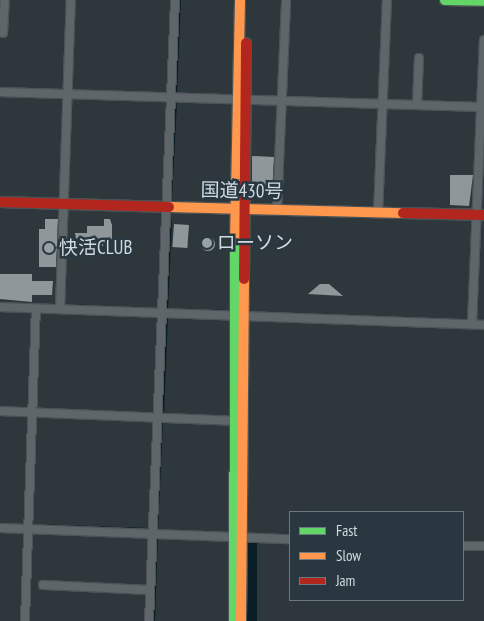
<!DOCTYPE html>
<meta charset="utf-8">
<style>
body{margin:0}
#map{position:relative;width:484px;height:621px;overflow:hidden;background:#2e373b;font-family:"PT Sans Narrow","Noto Sans JP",sans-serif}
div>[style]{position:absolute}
.stream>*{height:2px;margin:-1px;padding:0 1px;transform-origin:1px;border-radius:1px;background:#091e27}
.river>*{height:11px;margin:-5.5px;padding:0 5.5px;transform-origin:5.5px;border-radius:5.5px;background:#091e27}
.building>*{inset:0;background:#8f979b;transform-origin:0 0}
.round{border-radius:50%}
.roads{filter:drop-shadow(1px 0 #4c5357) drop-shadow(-1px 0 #4c5357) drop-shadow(0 1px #4c5357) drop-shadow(0 -1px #4c5357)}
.street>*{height:8px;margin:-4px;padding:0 4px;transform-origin:4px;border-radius:4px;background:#5f6669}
.fast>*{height:10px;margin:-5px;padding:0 5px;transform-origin:5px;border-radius:5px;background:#63d668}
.slow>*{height:10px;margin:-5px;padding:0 5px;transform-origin:5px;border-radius:5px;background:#ff974d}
.jam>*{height:10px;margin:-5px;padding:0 5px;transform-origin:5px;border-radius:5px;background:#b3261e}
.dots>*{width:14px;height:14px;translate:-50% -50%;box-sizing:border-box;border:2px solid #293840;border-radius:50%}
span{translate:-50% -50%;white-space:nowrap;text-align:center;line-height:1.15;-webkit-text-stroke:5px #293840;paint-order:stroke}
.street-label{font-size:19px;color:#d1dadf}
.poi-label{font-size:19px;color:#d1dadf}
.left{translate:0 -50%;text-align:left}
.legend{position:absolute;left:289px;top:511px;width:175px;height:90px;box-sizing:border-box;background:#293840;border:1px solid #6c7980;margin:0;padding:6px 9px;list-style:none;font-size:15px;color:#d1dadf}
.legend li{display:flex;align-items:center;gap:10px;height:25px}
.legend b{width:25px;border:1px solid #6c7980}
</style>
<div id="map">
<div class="stream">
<i style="left:176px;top:95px;width:95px;rotate:-87.6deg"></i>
<i style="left:171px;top:200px;width:100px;rotate:-87.1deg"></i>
<i style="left:35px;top:305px;width:23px"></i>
<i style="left:62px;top:305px;width:98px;rotate:2.3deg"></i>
<i style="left:167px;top:309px;width:58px;rotate:2deg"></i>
<i style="left:167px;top:311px;width:90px;rotate:-87.5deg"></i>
<i style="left:249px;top:312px;width:15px;rotate:4deg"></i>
<i style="left:274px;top:313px;width:195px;rotate:2.1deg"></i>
<i style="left:474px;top:320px;width:10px;rotate:6deg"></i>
<i style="left:163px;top:416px;width:100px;rotate:-87.7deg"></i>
<i style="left:0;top:524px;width:21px;rotate:3deg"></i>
<i style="left:32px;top:525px;width:117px;rotate:2deg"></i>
<i style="left:157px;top:530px;width:70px;rotate:2.5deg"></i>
<i style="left:157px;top:531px;width:110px;rotate:-87.4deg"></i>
<i style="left:248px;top:534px;width:42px;rotate:1.4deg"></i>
<i style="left:463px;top:542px;width:17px"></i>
<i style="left:154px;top:621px;width:85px;rotate:-88deg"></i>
</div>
<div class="river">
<i style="left:251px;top:621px;width:79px;rotate:-90deg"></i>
</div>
<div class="building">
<i style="clip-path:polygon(252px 156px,274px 157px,272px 194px,262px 193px,252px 186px)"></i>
<i style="clip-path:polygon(450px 175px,473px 175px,469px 206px,450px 205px)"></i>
<i style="left:216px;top:186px;width:13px;height:9px"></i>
<i style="clip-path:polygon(45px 219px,58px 219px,56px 267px,39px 267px,39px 229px,45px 229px)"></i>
<i style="clip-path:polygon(104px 219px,110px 219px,112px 225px,112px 239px,103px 239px,103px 246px,77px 245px,75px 233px,87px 233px,87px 226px,104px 226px)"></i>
<i style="left:174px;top:224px;width:15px;height:23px;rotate:4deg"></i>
<i class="round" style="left:201px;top:237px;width:14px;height:14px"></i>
<i style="clip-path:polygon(0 274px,32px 274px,32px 281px,53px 281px,52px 295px,32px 295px,32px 302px,0 299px)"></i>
<i style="clip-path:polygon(320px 284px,329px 284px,343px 296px,308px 294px)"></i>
</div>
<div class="roads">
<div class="street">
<i style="left:3px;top:33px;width:33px;rotate:-87deg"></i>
<i style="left:0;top:92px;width:484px;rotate:1.8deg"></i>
<i style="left:417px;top:105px;width:47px;rotate:-87.6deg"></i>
<i style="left:277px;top:209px;width:209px;rotate:-87.5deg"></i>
<i style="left:378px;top:213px;width:213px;rotate:-87.6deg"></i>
<i style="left:0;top:307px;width:484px;rotate:2.1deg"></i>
<i style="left:60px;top:309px;width:309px;rotate:-88deg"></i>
<i style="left:472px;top:324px;width:284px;rotate:-87.6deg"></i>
<i style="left:0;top:411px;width:240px;rotate:2.4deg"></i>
<i style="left:0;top:528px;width:290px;rotate:2.2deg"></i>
<i style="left:463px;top:546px;width:21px"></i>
<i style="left:43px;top:585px;width:107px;rotate:2.7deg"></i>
<i style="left:25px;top:621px;width:312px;rotate:-88deg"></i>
<i style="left:149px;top:621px;width:622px;rotate:-87.6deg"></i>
</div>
<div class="fast">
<i style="left:445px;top:0;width:39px;rotate:1deg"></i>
<i style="left:234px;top:621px;width:381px;rotate:-89.8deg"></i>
</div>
<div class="slow">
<i style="left:169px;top:207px;width:234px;rotate:1.5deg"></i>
<i style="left:235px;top:240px;width:240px;rotate:-88.8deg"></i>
<i style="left:241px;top:621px;width:342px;rotate:-89.5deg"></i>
</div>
<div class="jam">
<i style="left:0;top:202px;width:169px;rotate:1.7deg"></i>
<i style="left:403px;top:213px;width:81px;rotate:1.4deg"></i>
<i style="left:244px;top:279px;width:236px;rotate:-89.5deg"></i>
</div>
</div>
<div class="dots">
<i style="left:207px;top:243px;background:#98a1a6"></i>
<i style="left:49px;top:248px;background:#98a1a6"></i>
</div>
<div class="street-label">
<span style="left:242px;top:191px;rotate:1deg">国道430号</span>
</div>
<div class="poi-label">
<span class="left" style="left:217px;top:243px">ローソン</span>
<span class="left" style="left:59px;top:248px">快活CLUB</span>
</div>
<ul class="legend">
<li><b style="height:6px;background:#63d668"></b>Fast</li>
<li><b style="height:6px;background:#ff974d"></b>Slow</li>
<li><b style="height:6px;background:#b3261e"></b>Jam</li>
</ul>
</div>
